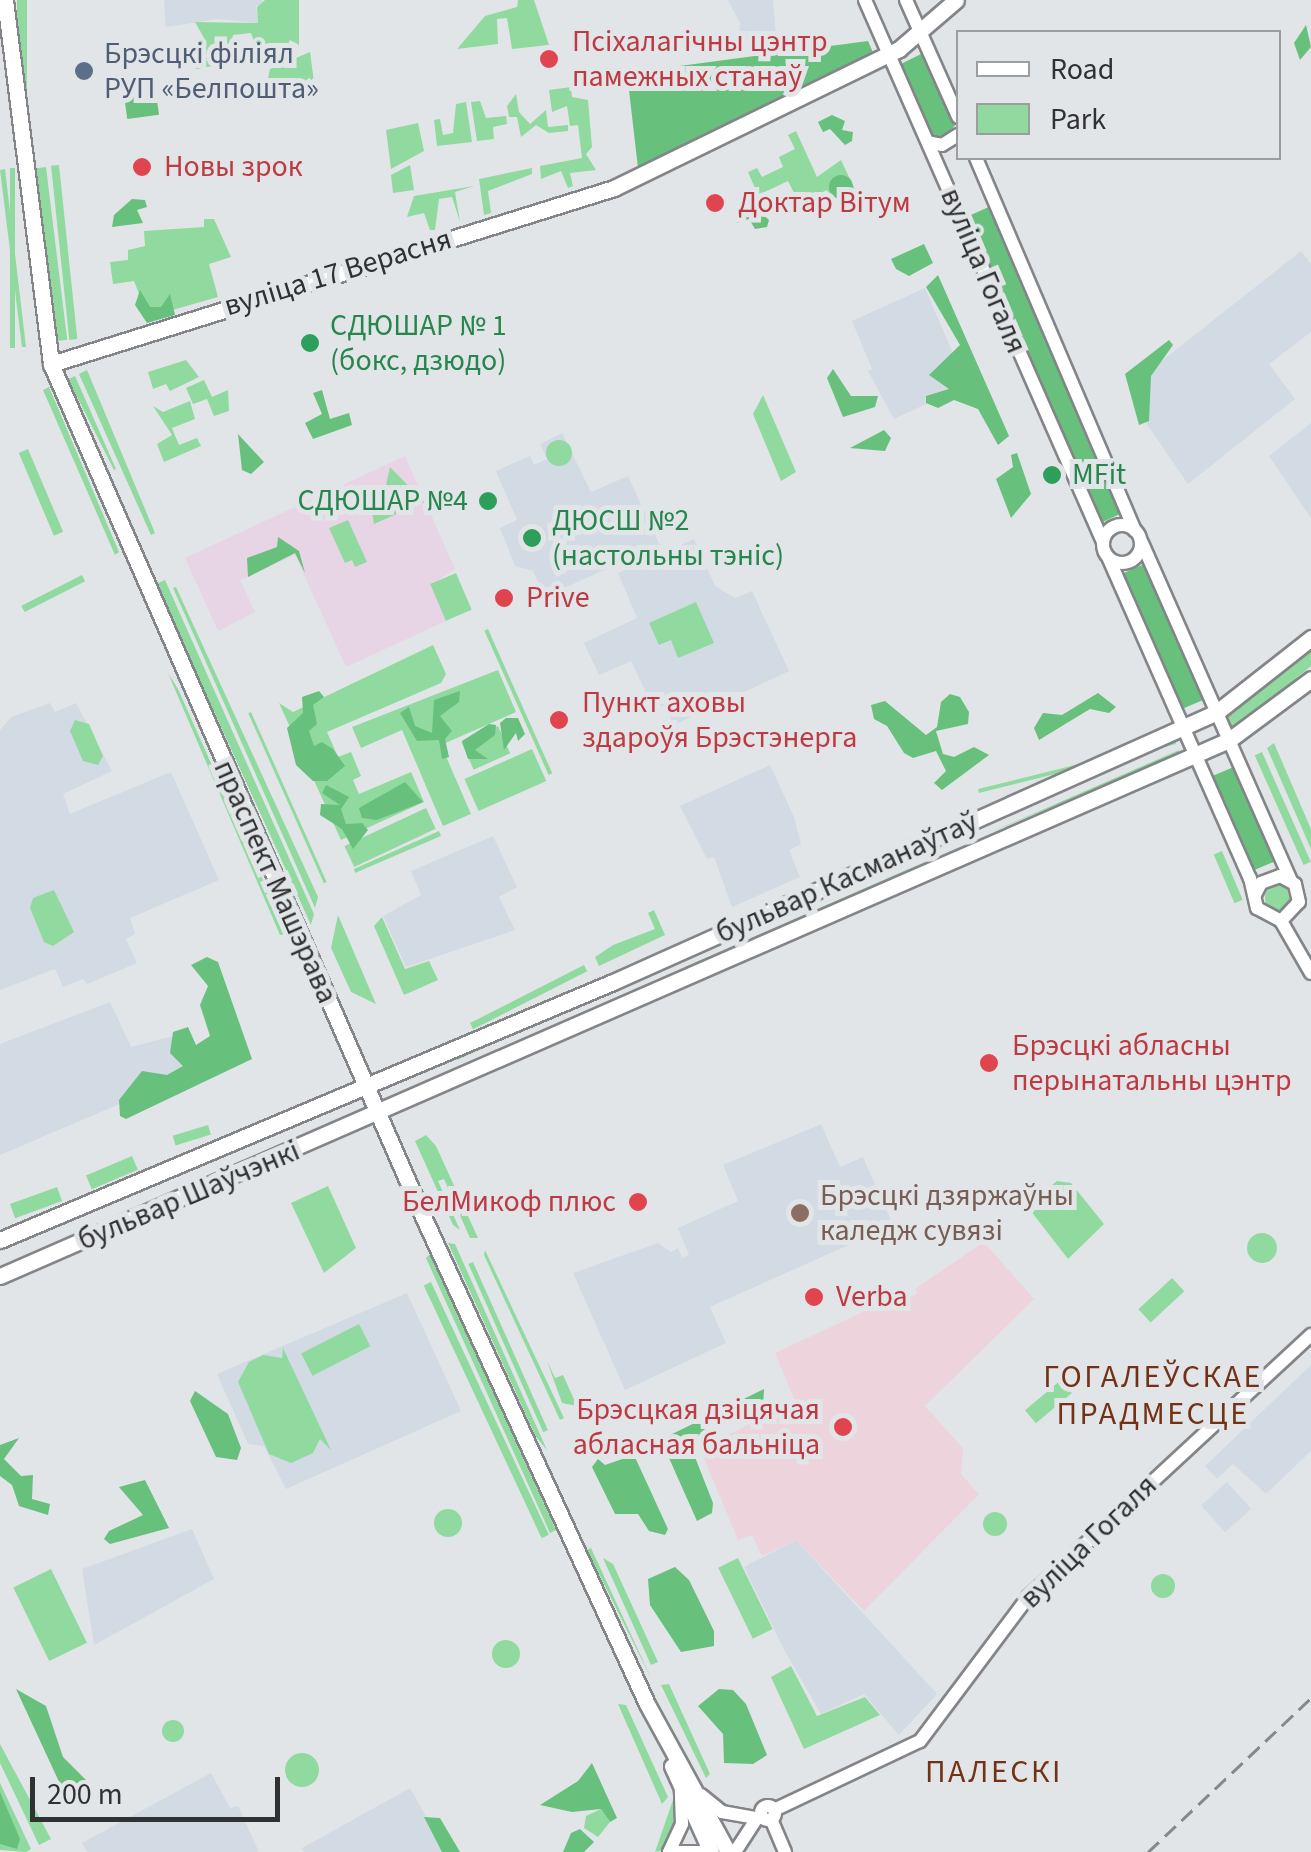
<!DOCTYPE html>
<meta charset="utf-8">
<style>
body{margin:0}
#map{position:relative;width:1311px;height:1852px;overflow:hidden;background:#e2e5e8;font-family:"Source Sans 3",sans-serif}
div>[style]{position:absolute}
.commercial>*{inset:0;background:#e7d4e5}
.built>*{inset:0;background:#d2dae3;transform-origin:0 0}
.medical>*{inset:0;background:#ecd3dc}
.green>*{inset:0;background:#90da9f;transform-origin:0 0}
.round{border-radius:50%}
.forest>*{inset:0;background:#68c07d;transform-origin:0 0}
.roads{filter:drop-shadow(2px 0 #838588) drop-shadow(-2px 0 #838588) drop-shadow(0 2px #838588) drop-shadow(0 -2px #838588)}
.minor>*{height:12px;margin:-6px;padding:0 6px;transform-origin:6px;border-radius:6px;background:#fff}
.minor>.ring{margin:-6px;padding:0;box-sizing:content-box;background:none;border:12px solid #fff;border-radius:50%}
.major>*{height:15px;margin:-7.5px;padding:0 7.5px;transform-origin:7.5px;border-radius:7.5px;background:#fff}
.rail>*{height:2.5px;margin-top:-1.25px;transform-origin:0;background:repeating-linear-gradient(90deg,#86888a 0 15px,transparent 0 23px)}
.dots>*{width:28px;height:28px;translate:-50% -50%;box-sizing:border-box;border:5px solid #e2e5e8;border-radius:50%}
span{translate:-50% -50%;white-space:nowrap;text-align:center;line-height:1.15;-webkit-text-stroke:10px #e2e5e8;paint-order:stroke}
.health-label{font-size:30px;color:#be3a42}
.left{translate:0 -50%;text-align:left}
.right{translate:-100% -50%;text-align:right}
.service-label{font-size:30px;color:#4e5e75}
.street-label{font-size:30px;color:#303132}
.leisure-label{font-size:30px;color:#27864d}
.education-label{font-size:30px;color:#785e54}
.neighbourhood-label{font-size:32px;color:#733216;letter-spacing:2.5px}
.legend{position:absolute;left:956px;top:30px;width:325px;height:130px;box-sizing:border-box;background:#e2e5e8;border:2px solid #9b9d9f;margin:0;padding:12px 18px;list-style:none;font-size:30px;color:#303132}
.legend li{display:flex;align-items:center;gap:20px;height:50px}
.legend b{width:50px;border:2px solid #9b9d9f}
.scale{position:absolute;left:30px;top:1777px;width:250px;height:45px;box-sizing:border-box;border:5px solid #303132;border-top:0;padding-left:12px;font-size:30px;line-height:35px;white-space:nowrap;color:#303132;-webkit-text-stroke:8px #e2e5e8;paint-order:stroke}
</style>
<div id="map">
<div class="commercial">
<i style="clip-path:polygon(405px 456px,455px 569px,431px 585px,448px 620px,346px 667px,295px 555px,240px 580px,255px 612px,218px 631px,185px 558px)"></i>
</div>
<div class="built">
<i style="clip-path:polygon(164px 0,262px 0,263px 4px,256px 6px,258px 23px,217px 19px,166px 27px)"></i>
<i style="clip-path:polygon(728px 0,773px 0,776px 36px,738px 40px,740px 23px)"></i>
<i style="clip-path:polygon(1301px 251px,1311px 264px,1311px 332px,1269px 364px,1295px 399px,1188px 484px,1146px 423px,1149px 371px)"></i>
<i style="clip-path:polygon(925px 288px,955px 358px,956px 390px,894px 419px,868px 371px,872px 369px,852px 321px)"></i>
<i style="clip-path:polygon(1311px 423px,1311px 518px,1269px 456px)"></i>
<i style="clip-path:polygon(562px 433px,591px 492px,628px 476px,660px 545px,544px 597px,533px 571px,515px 566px,500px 528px,517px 520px,496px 471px,530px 456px,534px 465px,547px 459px,540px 444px)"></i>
<i style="clip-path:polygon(694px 539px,715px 586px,735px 598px,752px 591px,789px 671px,674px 725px,665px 708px,649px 699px,631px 661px,599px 675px,584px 643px,637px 618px,618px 573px)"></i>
<i style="clip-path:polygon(50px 703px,55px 712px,76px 703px,112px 771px,63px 794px,70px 814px,171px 772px,219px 880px,130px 918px,135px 934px,126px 939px,137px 963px,87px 984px,83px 979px,63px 987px,55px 969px,0 990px,0 730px,11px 717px)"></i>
<i style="clip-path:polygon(770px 765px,794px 817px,801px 844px,789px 850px,800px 877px,732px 907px,714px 857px,707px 859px,680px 806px)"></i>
<i style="clip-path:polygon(493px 836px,517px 887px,499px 897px,515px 930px,406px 967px,383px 916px,421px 895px,411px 871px)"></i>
<i style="clip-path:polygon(110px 1002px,131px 1047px,181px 1034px,197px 1071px,0 1155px,0 1044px)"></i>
<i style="clip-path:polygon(821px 1124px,840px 1167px,863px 1157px,893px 1225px,710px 1307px,726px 1343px,625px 1390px,573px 1273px,658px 1243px,671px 1252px,678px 1248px,682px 1258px,689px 1255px,678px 1228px,738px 1201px,723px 1165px)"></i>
<i style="clip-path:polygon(407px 1293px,461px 1411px,286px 1489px,264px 1446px,248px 1444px,217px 1374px)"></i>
<i style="clip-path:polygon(1311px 1365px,1311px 1451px,1266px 1494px,1233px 1464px,1217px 1479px,1205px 1466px)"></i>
<i style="left:1227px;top:1482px;width:36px;height:35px;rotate:48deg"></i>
<i style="clip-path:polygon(192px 1529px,214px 1579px,94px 1645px,82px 1569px)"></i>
<i style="clip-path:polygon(796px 1540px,937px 1694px,899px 1735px,864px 1694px,821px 1714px,785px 1651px,744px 1567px)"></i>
<i style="clip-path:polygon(211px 1773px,230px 1808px,238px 1806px,259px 1852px,87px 1852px,82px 1843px)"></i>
<i style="clip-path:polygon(410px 1788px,446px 1852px,304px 1852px,302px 1848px)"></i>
</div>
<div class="medical">
<i style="clip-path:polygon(984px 1242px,1034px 1299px,925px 1406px,963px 1448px,961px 1474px,979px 1494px,864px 1611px,796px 1540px,762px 1556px,752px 1535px,738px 1540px,700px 1449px,795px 1401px,775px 1353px,893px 1298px,896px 1303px,917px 1294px,916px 1288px)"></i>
</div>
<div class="green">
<i style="left:17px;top:0;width:10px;height:128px"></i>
<i style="clip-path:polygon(265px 0,299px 0,299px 45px,290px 40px,279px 62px,261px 61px,251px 33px,233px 35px,230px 63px,196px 69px,193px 46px,204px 38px,195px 22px,258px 23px,257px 7px)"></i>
<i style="clip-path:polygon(518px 0,534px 0,549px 45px,512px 49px,507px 18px,497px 19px,498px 44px,457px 49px,485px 16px,517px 7px)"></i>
<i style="clip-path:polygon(310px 52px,314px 82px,268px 78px,270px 69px)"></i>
<i style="clip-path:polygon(571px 87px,572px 97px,588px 100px,592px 147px,586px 154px,596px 170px,570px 173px,573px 186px,568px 188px,561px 171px,541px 179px,540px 166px,582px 158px,578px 125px,570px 126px,567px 106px,552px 112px,549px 90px)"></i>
<i style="clip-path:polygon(516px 94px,519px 112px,530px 124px,546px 110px,548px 127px,568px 125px,568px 131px,549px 133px,536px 125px,521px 137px,517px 117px,509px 117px,507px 106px)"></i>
<i style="clip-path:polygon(480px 101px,486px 118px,506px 116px,507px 124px,493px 127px,494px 139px,477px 141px,471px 102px)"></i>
<i style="clip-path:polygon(466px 102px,472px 142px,437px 146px,434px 120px,440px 119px,443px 135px,453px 133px,456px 104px)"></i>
<i style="clip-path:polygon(418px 123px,424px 151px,391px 169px,386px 130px)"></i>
<i style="clip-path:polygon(796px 131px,817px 177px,841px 160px,859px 198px,849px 202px,843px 190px,830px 196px,827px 190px,799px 203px,788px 181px,758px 195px,748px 172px,757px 168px,762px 177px,783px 167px,779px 157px,795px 149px,788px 135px)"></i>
<i style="left:59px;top:165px;width:175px;height:8px;rotate:84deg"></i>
<i style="clip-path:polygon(410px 165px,414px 190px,393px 193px,391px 175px)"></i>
<i style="left:46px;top:167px;width:174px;height:10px;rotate:83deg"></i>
<i style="left:10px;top:168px;width:5px;height:180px"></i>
<i style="clip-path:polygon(532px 168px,532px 174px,488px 191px,491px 213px,484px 215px,479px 179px)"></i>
<i style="clip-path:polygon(5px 169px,26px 347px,22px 347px,0 170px)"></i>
<i style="clip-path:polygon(474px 186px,455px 192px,460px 222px,452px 197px,439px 199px,435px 230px,430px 230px,424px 213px,407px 217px,414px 196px)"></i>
<i style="clip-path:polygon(204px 219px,214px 219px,231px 257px,209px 264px,218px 297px,148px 317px,134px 281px,113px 284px,110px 262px,128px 260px,128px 250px,145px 246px,144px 231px,204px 227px)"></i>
<i style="clip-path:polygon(186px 360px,199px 377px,170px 391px,166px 384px,153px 389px,148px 372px)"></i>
<i style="clip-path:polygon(87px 370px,155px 533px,151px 535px,79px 374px)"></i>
<i style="clip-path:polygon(75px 376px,116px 469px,114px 470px,68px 379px)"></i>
<i style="clip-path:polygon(204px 380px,212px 397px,228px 390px,229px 411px,214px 416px,207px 399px,193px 404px,186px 388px)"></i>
<i style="clip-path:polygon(49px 387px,119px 552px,115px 555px,43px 390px)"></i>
<i style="clip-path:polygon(763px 395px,796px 472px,781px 481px,753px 414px)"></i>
<i style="clip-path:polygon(190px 401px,195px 419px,172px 428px,179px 445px,197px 438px,201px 446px,164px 462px,157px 444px,172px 435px,153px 406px,163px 412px)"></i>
<i class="round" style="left:546px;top:440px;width:26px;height:26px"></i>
<i style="left:28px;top:449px;width:90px;height:10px;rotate:67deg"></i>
<i style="clip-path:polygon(390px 467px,424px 502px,374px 524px,370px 498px,386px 485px)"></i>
<i style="clip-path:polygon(348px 520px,367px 562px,355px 567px,352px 560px,345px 563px,329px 528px)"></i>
<i style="left:456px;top:573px;width:40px;height:28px;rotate:67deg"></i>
<i style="left:82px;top:575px;width:7px;height:68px;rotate:63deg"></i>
<i style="clip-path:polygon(165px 580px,314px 914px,311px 925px,156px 584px)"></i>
<i style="clip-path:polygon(176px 587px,318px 897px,315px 908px,173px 588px)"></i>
<i style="clip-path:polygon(696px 602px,714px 643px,678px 658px,671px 640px,659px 645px,649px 623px)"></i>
<i style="left:488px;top:629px;width:158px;height:4px;rotate:66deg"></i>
<i style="clip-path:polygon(433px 645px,446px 674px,441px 683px,327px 732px,338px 757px,351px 752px,361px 776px,353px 780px,359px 794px,411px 772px,424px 802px,341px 840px,279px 703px,293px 712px)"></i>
<i style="clip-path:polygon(1311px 647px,1311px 666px,1233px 730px,1228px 717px)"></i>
<i style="clip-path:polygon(498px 670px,516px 712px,441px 745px,471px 814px,443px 826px,402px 730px,361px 748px,352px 727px)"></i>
<i style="clip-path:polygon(168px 673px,178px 689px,287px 934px,280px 935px)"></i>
<i style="left:251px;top:712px;width:186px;height:3px;rotate:66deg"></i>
<i style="clip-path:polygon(75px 720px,89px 724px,103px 756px,98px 765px,83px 761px,70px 731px)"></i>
<i style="left:498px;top:726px;width:30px;height:40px;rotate:66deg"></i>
<i style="left:1175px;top:740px;width:4px;height:203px;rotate:76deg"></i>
<i style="clip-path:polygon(1274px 743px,1311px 829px,1311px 849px,1267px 748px)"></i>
<i style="left:532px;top:749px;width:35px;height:74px;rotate:66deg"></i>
<i style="clip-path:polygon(1179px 750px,1180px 754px,989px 833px)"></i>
<i style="left:1262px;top:752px;width:120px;height:8px;rotate:66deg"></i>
<i style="left:426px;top:808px;width:23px;height:90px;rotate:65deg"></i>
<i style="clip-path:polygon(970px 830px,975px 832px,682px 961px,685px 956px)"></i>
<i style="clip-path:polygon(439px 831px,441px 836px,355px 873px,354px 869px)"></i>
<i style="clip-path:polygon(978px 838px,689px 969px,685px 967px,929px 860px)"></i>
<i style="left:1222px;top:851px;width:53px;height:9px;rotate:67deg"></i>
<i class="round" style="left:1265px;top:884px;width:28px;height:28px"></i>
<i style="clip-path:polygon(54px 890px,74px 932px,53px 946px,44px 942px,30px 908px,33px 898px)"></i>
<i style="clip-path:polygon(654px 910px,665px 935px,599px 966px,595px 957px,613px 945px,655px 929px,648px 913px)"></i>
<i style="clip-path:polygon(338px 915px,376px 1004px,351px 992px,331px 948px)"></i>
<i style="clip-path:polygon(382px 917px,405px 969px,429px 961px,438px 980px,404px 995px,374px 926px)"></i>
<i style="left:584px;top:965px;width:7px;height:128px;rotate:63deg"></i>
<i style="clip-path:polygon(603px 994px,457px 1060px,452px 1058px)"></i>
<i style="left:208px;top:1125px;width:10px;height:37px;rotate:73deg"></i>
<i style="clip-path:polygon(426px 1135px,436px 1146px,478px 1238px,470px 1238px,444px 1179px,438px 1181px,460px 1230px,453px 1225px,415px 1141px)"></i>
<i style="left:132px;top:1156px;width:15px;height:50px;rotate:67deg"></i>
<i style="clip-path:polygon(1057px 1181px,1071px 1183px,1104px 1224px,1068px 1259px,1027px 1206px)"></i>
<i style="clip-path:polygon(328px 1186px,356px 1248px,324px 1273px,291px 1203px)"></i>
<i style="left:57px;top:1187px;width:15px;height:50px;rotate:70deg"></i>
<i class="round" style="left:1247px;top:1233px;width:30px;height:30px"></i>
<i style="clip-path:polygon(448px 1243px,455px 1244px,547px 1450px,536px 1437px)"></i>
<i style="clip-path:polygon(485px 1250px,564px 1418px,560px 1420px,484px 1255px)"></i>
<i style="clip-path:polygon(430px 1254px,556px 1530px,550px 1533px,426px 1258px)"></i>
<i style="left:473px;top:1262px;width:184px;height:5px;rotate:66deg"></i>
<i style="left:1172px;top:1278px;width:18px;height:46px;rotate:47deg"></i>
<i style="left:431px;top:1282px;width:279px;height:8px;rotate:65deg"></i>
<i style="left:359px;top:1324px;width:25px;height:65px;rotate:63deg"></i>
<i style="clip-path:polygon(283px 1348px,331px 1450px,320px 1439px,313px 1453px,291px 1463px,269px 1454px,238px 1382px,249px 1362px,263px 1355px,282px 1358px)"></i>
<i style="clip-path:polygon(547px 1361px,555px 1378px,563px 1375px,577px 1406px,562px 1403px)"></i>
<i style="left:1061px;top:1380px;width:17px;height:47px;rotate:50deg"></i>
<i class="round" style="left:434px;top:1509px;width:28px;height:28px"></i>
<i class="round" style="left:983px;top:1512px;width:24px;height:24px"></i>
<i style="clip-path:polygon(591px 1548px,652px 1680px,587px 1550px)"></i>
<i style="clip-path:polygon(603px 1558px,613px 1564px,658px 1662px,651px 1665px)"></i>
<i style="left:738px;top:1558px;width:79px;height:22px;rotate:64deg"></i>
<i style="left:51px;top:1569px;width:82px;height:42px;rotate:64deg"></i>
<i class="round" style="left:1151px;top:1574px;width:24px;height:24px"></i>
<i class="round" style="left:492px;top:1640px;width:28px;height:28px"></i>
<i style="clip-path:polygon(791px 1666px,817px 1716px,865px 1697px,880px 1715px,804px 1749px,771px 1677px)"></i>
<i style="clip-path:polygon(669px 1684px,710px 1774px,706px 1778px,661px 1685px)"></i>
<i style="clip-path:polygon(618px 1704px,626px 1705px,668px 1797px,662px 1804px)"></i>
<i class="round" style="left:162px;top:1720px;width:22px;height:22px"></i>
<i style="clip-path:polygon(0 1744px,51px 1839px,39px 1845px,0 1763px)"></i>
<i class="round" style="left:285px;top:1753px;width:34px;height:34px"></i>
<i style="clip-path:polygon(0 1783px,31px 1849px,26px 1852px,0 1850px)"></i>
<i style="clip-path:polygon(674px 1797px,679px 1819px,665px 1850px,655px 1852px)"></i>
<i style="clip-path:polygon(601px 1809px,610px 1822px,598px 1837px,584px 1828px,586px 1816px)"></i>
</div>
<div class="forest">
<i style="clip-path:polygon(1306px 25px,1311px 47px,1300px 60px,1294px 43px)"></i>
<i style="clip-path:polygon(868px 41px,874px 55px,638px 168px,627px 73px)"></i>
<i style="clip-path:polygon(923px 53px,956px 124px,944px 138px,932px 137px,901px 64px)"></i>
<i style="left:154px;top:79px;width:36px;height:32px;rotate:82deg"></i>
<i style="clip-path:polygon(832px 115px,845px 121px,842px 130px,853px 132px,852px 141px,845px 145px,830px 129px,823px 132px,818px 122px)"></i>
<i class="round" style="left:829px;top:175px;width:24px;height:24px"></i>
<i style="clip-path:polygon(132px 199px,145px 200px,147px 207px,137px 210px,143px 223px,112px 227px,114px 215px)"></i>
<i style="clip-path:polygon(752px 205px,769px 220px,767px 227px,755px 229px,749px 219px,737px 223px,735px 215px)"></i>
<i style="left:991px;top:206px;width:334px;height:26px;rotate:66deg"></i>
<i style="clip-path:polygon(924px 244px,933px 263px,909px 276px,896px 269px,891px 259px)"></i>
<i style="clip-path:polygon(938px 275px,1009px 436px,998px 445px,978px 409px,954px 400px,938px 408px,926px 403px,926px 396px,949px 389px,929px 375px,960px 345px,926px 287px)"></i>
<i style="clip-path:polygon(140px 290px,150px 307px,161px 307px,170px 294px,175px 315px,147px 323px,135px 305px)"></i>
<i style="clip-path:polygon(1169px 340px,1173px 345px,1151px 376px,1149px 421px,1139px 425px,1125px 374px)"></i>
<i style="clip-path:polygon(833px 369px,851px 396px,878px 396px,875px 407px,843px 417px,827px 378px)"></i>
<i style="clip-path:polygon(322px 390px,330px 419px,349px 413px,352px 425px,313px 439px,305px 423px,322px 414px,313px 393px)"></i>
<i style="clip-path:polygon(884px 430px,891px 438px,885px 451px,850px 448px)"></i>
<i style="clip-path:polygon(238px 434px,264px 462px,251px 474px,242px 470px)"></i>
<i style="clip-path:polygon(1017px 453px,1031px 494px,1011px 518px,996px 479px,1013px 467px,1011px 455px)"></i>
<i style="clip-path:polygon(278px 537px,299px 551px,305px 573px,295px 553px,248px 577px,247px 558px,277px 547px)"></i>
<i style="left:1147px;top:563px;width:148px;height:28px;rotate:67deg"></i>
<i style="clip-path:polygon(319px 691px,324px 697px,313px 705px,317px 724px,309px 731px,314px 746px,322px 742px,333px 749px,345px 766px,327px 781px,313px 781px,296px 765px,287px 728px,303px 713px,302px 697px)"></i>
<i style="clip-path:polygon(460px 691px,459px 702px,440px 716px,452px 731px,445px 739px,449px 757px,442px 759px,439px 740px,417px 741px,400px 713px,409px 707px,415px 726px,432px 733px,434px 700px)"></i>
<i style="clip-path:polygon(1098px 693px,1116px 707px,1109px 713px,1090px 709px,1039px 740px,1034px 728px,1043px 713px,1062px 715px)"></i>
<i style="clip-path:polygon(950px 694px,960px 697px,969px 712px,968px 724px,936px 731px,943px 754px,954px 757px,974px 747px,989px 755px,942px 790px,934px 783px,946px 771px,936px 751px,913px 758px,904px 753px,887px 726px,874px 719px,871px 705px,885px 701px,926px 735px,937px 727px,941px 702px)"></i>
<i style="clip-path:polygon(506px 718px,518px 718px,525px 734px,518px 741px,516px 733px,504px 750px,500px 723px)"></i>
<i style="clip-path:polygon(489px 724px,496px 725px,495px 735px,475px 750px,488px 759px,468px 759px,462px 741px)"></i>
<i style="left:1236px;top:766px;width:103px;height:27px;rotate:67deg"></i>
<i style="clip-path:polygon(405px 782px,423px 802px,377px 820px,362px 818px,359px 808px)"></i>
<i style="clip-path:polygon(326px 785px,349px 797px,341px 809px,346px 824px,362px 823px,368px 830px,353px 849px,342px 829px,320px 815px,321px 804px,340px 805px,322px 793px)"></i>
<i style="clip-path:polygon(207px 957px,218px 962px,252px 1059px,126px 1119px,120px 1116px,119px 1100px,142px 1071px,167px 1075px,183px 1066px,170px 1053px,173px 1032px,188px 1027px,196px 1045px,210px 1036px,200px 1005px,208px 986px,191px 965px)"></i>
<i style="clip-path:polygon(764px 1389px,763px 1409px,744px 1419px,730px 1416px,701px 1432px,691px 1447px,713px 1503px,712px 1513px,697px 1521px,665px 1449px,666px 1437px)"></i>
<i style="clip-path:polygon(195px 1391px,228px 1414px,241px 1448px,237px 1460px,216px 1457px,190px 1401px)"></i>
<i style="clip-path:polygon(19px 1438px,4px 1459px,21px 1476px,33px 1475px,32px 1499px,50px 1504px,48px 1515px,19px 1506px,12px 1485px,0 1476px,0 1445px)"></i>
<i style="clip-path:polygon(634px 1455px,668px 1529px,665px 1535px,649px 1531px,638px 1514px,615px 1514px,592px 1467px,598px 1459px,605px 1465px)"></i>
<i style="clip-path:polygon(145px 1480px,169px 1528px,110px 1544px,104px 1539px,109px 1531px,143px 1515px,119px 1487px)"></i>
<i style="clip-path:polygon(675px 1567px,689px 1580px,714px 1631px,714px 1646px,681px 1652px,650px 1605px,648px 1579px)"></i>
<i style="clip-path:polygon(16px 1689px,46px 1706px,63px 1757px,86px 1780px,76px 1792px,61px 1786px)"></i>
<i style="clip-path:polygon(719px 1689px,733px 1690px,746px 1704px,767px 1755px,753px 1764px,724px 1763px,723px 1734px,698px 1706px)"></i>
<i style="clip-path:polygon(592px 1763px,617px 1818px,610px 1822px,601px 1809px,572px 1812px,540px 1805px,578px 1781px)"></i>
<i style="clip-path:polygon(0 1792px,20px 1839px,17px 1849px,0 1844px)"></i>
<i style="clip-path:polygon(424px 1817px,440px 1818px,460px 1852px,442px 1852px)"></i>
<i style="clip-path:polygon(580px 1829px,594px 1842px,584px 1852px,563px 1852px,571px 1833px)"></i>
</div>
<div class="roads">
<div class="minor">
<i style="left:865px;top:0;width:592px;rotate:66.29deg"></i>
<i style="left:906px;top:0;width:128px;rotate:66deg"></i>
<i style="left:928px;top:142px;width:14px;rotate:12deg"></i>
<i style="left:942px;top:145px;width:19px;rotate:-32deg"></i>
<i style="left:976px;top:158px;width:405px;rotate:66.9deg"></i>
<i class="ring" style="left:1103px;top:525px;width:26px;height:26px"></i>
<i style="left:1142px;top:543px;width:369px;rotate:66.2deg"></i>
<i style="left:1109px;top:559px;width:349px;rotate:66.2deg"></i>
<i style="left:1250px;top:878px;width:31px;rotate:77deg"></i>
<i style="left:1257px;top:908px;width:27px;rotate:28deg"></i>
<i style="left:1281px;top:921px;width:26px;rotate:-47deg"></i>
<i style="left:1299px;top:902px;width:18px;rotate:-103deg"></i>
<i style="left:1295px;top:884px;width:17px;rotate:-152deg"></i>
<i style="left:1280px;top:876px;width:20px;rotate:160deg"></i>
<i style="left:1261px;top:883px;width:13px;rotate:117deg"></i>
<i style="left:1281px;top:921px;width:60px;rotate:60deg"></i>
<i style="left:701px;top:1795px;width:27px;rotate:39deg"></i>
<i style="left:722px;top:1812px;width:35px;rotate:10deg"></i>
<i class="ring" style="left:761px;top:1806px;width:2px;height:2px"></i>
<i style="left:774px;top:1810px;width:161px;rotate:-25.3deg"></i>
<i style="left:920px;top:1741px;width:180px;rotate:-53.1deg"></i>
<i style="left:1028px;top:1597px;width:386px;rotate:-42.8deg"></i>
<i style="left:771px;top:1819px;width:36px;rotate:67deg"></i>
<i style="left:669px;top:1852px;width:31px;rotate:-65deg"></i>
<i style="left:682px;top:1824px;width:34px;rotate:-92deg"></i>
<i style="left:669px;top:1852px;width:32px"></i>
<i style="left:735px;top:1852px;width:40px;rotate:-57.1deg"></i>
</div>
<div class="major">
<i style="left:5px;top:0;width:367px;rotate:82.8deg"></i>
<i style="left:51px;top:364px;width:937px;rotate:66.42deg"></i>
<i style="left:426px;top:1223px;width:529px;rotate:65.32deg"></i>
<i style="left:647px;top:1704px;width:169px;rotate:61.3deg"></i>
<i style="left:51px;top:364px;width:590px;rotate:-17.36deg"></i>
<i style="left:614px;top:188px;width:317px;rotate:-26deg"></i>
<i style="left:899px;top:49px;width:75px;rotate:-40.7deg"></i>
<i style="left:0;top:1240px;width:665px;rotate:-22.83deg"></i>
<i style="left:613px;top:982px;width:662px;rotate:-24.09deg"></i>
<i style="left:1217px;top:712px;width:120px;rotate:-38.2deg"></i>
<i style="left:0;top:1276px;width:1341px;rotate:-23.56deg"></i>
<i style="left:1229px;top:740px;width:102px;rotate:-36.6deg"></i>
<i style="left:672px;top:1766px;width:94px;rotate:65.6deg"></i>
</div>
</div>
<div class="rail">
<i style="left:1148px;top:1852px;width:224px;rotate:-43.4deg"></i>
</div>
<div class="dots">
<i style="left:549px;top:59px;background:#e0444e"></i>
<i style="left:84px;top:71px;background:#5c6f8a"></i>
<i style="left:142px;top:167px;background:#e0444e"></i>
<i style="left:715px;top:203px;background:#e0444e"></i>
<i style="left:310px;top:343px;background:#2e9e5b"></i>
<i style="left:1052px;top:475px;background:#2e9e5b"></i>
<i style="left:488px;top:501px;background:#2e9e5b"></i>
<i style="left:532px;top:538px;background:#2e9e5b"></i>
<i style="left:504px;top:598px;background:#e0444e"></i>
<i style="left:559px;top:720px;background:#e0444e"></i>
<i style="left:989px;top:1063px;background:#e0444e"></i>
<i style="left:638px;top:1202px;background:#e0444e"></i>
<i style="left:800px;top:1213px;background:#8d6e63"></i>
<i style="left:814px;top:1297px;background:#e0444e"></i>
<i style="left:843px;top:1427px;background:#e0444e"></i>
</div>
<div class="health-label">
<span class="left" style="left:572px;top:59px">Псіхалагічны цэнтр<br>памежных станаў</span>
<span class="left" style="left:164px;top:167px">Новы зрок</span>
<span class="left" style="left:738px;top:203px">Доктар Вітум</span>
<span class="left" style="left:526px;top:598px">Prive</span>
<span class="left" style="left:582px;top:720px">Пункт аховы<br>здароўя Брэстэнерга</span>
<span class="left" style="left:1012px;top:1063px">Брэсцкі абласны<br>перынатальны цэнтр</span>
<span class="right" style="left:616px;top:1202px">БелМикоф плюс</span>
<span class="left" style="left:836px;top:1297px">Verba</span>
<span class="right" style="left:820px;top:1427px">Брэсцкая дзіцячая<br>абласная бальніца</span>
</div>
<div class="service-label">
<span class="left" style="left:104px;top:71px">Брэсцкі філіял<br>РУП «Белпошта»</span>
</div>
<div class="street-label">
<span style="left:983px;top:271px;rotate:67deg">вуліца Гогаля</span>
<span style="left:338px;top:273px;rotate:-17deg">вуліца 17 Верасня</span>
<span style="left:847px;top:878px;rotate:-24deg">бульвар Касманаўтаў</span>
<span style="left:275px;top:882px;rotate:66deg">праспект Машэрава</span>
<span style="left:189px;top:1196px;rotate:-23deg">бульвар Шаўчэнкі</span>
<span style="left:1089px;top:1542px;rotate:-44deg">вуліца Гогаля</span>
</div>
<div class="leisure-label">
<span class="left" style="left:330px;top:343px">СДЮШАР № 1<br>(бокс, дзюдо)</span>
<span class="left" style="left:1072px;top:475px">MFit</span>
<span class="right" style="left:468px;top:501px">СДЮШАР №4</span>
<span class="left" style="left:552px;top:538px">ДЮСШ №2<br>(настольны тэніс)</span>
</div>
<div class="education-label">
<span class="left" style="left:820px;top:1213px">Брэсцкі дзяржаўны<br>каледж сувязі</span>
</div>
<div class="neighbourhood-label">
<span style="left:1153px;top:1396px">ГОГАЛЕЎСКАЕ<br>ПРАДМЕСЦЕ</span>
<span style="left:994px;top:1772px">ПАЛЕСКІ</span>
</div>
<ul class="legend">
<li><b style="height:12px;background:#fff"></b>Road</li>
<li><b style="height:28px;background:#90da9f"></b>Park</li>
</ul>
<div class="scale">200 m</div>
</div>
